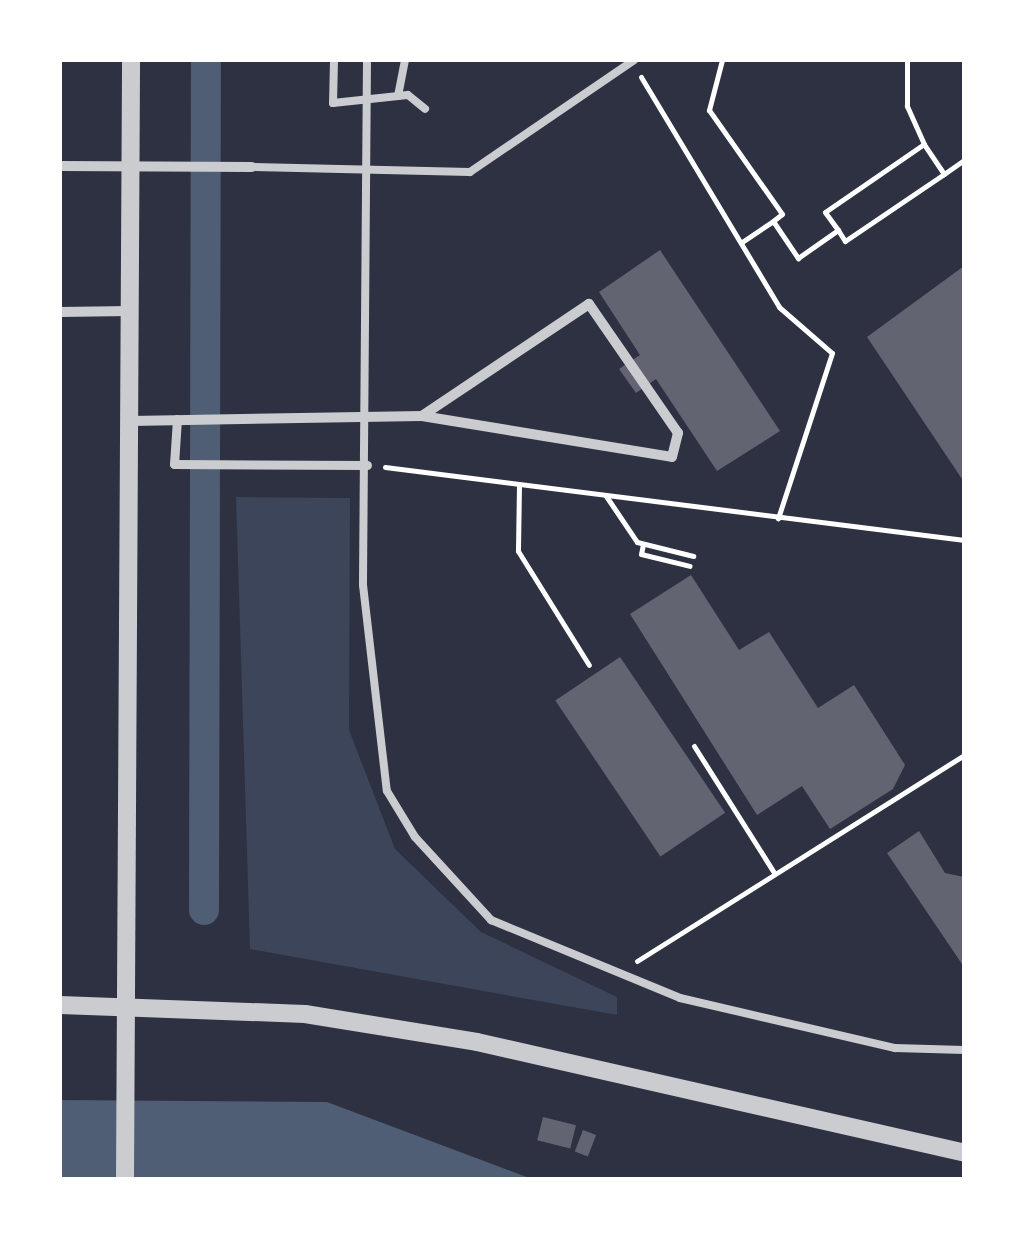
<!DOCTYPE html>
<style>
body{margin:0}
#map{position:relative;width:1024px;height:1239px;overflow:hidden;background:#2d3142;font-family:"Fira Sans",sans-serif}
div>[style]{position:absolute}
.green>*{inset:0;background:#3c4559}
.water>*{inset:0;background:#4f5d75}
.canal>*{height:30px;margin:-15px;padding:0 15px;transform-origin:15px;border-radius:15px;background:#4f5d75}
.building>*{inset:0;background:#626471;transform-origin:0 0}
.path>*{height:5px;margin:-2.5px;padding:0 2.5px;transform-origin:2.5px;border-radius:2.5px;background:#fff}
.service>*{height:8px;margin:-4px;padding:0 4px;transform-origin:4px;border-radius:4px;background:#caccd0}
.pedestrian>*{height:9px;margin:-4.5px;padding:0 4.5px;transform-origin:4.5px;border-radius:4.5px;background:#caccd0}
.minor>*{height:10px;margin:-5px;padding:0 5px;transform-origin:5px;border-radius:5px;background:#caccd0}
.tertiary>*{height:18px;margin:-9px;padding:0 9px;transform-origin:9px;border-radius:9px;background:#caccd0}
span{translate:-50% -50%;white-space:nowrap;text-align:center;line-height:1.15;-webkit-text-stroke:10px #fff;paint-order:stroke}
.frame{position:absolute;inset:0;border:62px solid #fff;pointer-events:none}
</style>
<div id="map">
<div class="green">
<i style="clip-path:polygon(236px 497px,350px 498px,349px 730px,395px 849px,481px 932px,617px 997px,617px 1015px,250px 949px)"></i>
</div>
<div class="water">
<i style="clip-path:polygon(60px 1100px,327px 1102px,532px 1179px,60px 1179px)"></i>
</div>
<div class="canal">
<i style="left:204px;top:910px;width:850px;rotate:-89.87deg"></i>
</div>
<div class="building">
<i style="clip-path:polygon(660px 250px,780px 431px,717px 471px,656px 379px,636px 393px,619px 369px,640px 355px,599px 292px)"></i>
<i style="clip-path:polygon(964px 266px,964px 482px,867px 337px)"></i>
<i style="clip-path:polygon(691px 575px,739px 650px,769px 632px,818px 708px,854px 685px,905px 765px,893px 789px,830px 829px,802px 786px,757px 815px,630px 614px)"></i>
<i style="left:620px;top:657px;width:188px;height:78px;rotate:56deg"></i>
<i style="clip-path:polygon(919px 831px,945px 873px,964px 877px,964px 967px,887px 853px)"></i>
<i style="left:543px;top:1117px;width:34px;height:24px;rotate:14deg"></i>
<i style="left:583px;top:1130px;width:14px;height:23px;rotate:21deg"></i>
</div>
<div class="path">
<i style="left:722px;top:60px;width:52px;rotate:104.6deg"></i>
<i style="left:709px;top:110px;width:127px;rotate:54.9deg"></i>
<i style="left:782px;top:214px;width:11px;rotate:142deg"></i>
<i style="left:773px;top:221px;width:45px;rotate:56deg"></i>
<i style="left:798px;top:258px;width:49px;rotate:-35deg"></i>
<i style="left:838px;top:230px;width:22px;rotate:-126deg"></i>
<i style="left:825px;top:212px;width:120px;rotate:-34.5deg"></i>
<i style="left:924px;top:144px;width:42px;rotate:-114.1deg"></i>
<i style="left:907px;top:106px;width:46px;rotate:-90deg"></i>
<i style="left:641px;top:77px;width:268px;rotate:59deg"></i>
<i style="left:779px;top:307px;width:70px;rotate:41deg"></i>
<i style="left:832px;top:353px;width:174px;rotate:108.1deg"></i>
<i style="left:964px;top:88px;width:16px;rotate:90deg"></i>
<i style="left:944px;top:174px;width:24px;rotate:-35deg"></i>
<i style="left:838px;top:230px;width:13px;rotate:58deg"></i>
<i style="left:845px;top:241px;width:120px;rotate:-34.1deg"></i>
<i style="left:944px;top:174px;width:36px;rotate:-124deg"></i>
<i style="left:742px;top:242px;width:37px;rotate:-34deg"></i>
<i style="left:385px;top:467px;width:584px;rotate:7.19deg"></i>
<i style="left:519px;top:485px;width:66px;rotate:90.9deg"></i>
<i style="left:518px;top:551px;width:134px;rotate:58.1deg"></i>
<i style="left:606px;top:496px;width:55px;rotate:56deg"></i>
<i style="left:637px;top:542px;width:58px;rotate:14deg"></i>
<i style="left:643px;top:544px;width:10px;rotate:101deg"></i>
<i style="left:641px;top:554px;width:50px;rotate:13.8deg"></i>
<i style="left:694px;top:746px;width:148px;rotate:57.7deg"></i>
<i style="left:637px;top:961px;width:386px;rotate:-32.2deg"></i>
</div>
<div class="service">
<i style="left:334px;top:60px;width:43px;rotate:91.3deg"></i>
<i style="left:333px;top:103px;width:75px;rotate:-6.1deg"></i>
<i style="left:408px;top:95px;width:22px;rotate:39deg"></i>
<i style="left:367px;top:60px;width:525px;rotate:90.44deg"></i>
<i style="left:363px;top:585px;width:207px;rotate:83.4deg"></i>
<i style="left:387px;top:791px;width:54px;rotate:58.7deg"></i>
<i style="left:415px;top:837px;width:113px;rotate:47.5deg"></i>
<i style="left:491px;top:920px;width:204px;rotate:22.4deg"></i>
<i style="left:680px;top:998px;width:221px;rotate:13.1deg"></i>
<i style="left:895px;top:1048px;width:69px;rotate:1.7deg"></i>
<i style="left:398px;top:96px;width:37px;rotate:-79deg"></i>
<i style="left:252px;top:167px;width:218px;rotate:1.3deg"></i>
<i style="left:470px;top:172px;width:199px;rotate:-34.3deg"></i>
</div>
<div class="pedestrian">
<i style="left:177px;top:419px;width:45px;rotate:93.8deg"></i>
<i style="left:174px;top:464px;width:193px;rotate:0.3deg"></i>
</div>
<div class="minor">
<i style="left:60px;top:166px;width:192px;rotate:0.3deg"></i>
<i style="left:60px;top:312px;width:70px;rotate:-0.8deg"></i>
<i style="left:131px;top:421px;width:291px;rotate:-1deg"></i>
<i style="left:422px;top:416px;width:253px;rotate:9.3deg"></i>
<i style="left:672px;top:457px;width:25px;rotate:-76deg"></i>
<i style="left:678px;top:433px;width:157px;rotate:-124.6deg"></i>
<i style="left:589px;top:304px;width:201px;rotate:146.2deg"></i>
</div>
<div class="tertiary">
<i style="left:60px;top:1005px;width:245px;rotate:2.1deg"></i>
<i style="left:305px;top:1014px;width:174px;rotate:9.2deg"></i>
<i style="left:477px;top:1042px;width:499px;rotate:12.8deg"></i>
<i style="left:125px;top:1179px;width:1119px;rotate:-89.69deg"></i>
</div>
<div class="frame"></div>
</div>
